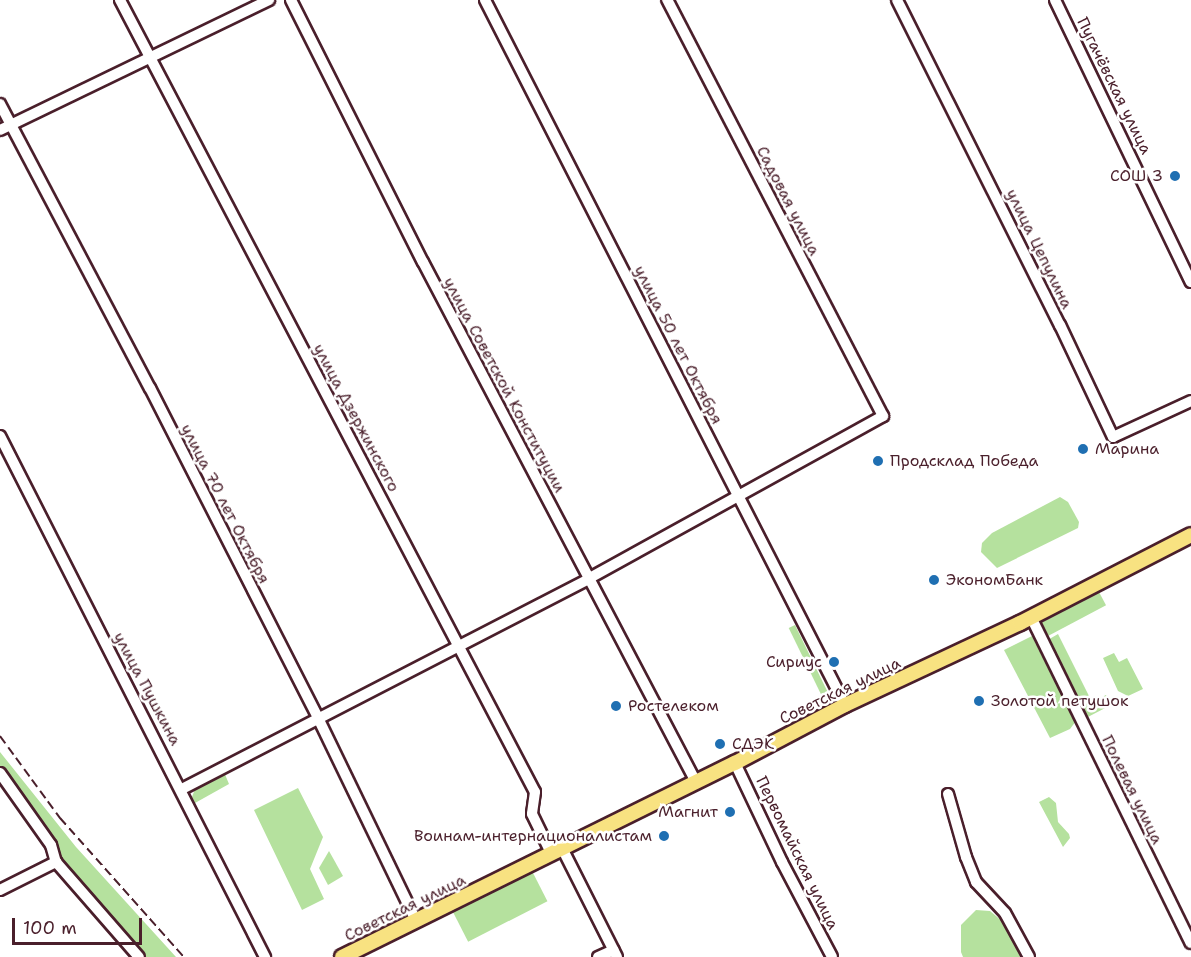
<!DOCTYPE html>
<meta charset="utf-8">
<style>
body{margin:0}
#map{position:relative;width:1191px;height:957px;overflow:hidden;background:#fff;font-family:"Shantell Sans",sans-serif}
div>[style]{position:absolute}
.green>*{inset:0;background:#b5e19e;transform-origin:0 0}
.roads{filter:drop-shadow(2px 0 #4a1f2b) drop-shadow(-2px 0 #4a1f2b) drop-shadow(0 2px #4a1f2b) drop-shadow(0 -2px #4a1f2b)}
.minor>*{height:10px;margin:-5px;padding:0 5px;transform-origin:5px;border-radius:5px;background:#fff}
.major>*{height:14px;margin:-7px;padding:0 7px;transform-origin:7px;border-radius:7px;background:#f8e281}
.rail>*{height:2px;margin-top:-1px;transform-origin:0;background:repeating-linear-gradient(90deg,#4a1f2b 0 9px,transparent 0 13.5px)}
.dots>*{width:16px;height:16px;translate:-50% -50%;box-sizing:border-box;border:3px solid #fff;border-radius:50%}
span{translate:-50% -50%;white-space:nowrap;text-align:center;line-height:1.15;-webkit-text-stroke:5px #fff;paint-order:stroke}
.street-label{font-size:16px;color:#4a1f2b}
.poi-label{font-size:16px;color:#4a1f2b}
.right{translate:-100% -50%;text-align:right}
.left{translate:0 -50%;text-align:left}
.scale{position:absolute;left:12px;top:918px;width:130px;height:27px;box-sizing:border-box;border:3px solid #4a1f2b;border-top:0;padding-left:8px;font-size:18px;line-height:21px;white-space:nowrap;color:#4a1f2b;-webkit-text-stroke:4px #fff;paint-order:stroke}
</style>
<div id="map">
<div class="green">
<i style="clip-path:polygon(1060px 497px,1068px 502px,1079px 522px,1078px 528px,997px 568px,981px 552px,982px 543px,992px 533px)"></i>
<i style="left:1099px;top:592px;width:15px;height:70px;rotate:62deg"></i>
<i style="left:795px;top:625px;width:75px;height:7px;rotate:64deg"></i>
<i style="clip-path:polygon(1058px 634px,1092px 702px,1106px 695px,1111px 705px,1084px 719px,1046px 641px)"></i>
<i style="clip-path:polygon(1032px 636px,1076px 721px,1070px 729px,1050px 738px,1004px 650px)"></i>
<i style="clip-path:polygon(1114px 653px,1119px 662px,1127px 658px,1143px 689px,1128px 696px,1118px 691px,1103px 658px)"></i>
<i style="clip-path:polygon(0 752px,76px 847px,176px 957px,145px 957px,69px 869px,55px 845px,0 767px)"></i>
<i style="clip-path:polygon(224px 772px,229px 784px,195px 803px,192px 797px,195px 789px)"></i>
<i style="clip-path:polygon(298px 788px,323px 837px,310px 869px,324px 899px,302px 910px,254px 810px)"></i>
<i style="clip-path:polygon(1049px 797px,1056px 803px,1058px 822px,1069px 834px,1070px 838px,1063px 847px,1039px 802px)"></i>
<i style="clip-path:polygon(329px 851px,343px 876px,328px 885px,319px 868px)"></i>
<i style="left:532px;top:871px;width:34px;height:89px;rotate:63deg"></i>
<i style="clip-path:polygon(976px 910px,990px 911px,1008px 926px,1024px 957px,963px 957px,961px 952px,961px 925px)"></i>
</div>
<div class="roads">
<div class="minor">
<i style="left:120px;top:0;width:894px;rotate:62.35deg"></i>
<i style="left:535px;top:792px;width:22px;rotate:98deg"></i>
<i style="left:532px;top:814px;width:43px;rotate:64deg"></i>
<i style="left:291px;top:0;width:293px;rotate:63.3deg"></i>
<i style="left:423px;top:262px;width:587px;rotate:62.3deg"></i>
<i style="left:485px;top:0;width:792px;rotate:62.95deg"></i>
<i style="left:897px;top:0;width:364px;rotate:63.4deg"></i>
<i style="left:1060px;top:325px;width:124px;rotate:64.7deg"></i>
<i style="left:1113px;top:437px;width:86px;rotate:-24.8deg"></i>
<i style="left:1055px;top:0;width:313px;rotate:64.3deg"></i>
<i style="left:0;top:104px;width:321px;rotate:62.2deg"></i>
<i style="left:150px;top:388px;width:373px;rotate:63deg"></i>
<i style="left:319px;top:720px;width:223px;rotate:64.2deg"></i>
<i style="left:0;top:130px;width:299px;rotate:-25.8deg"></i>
<i style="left:0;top:436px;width:585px;rotate:63.04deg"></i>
<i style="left:1031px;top:617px;width:363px;rotate:63.9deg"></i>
<i style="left:735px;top:763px;width:110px;rotate:64.6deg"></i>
<i style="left:782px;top:862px;width:107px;rotate:62.2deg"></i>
<i style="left:0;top:773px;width:88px;rotate:54.7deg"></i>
<i style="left:51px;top:845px;width:18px;rotate:74deg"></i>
<i style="left:56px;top:862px;width:126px;rotate:48.9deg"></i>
<i style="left:182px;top:789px;width:457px;rotate:-27.3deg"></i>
<i style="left:588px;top:579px;width:337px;rotate:-28.9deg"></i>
<i style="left:883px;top:416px;width:469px;rotate:-117.4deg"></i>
<i style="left:948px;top:794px;width:66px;rotate:74.1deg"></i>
<i style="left:966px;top:857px;width:27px;rotate:68deg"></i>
<i style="left:976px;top:882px;width:42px;rotate:46.9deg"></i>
<i style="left:1005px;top:913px;width:50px;rotate:61.4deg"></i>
<i style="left:562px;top:848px;width:122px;rotate:63.2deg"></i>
<i style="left:0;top:890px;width:63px;rotate:-26.6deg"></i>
<i style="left:598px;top:957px;width:17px;rotate:-24deg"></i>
</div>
<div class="major">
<i style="left:342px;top:957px;width:438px;rotate:-26.3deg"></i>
<i style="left:735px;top:763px;width:124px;rotate:-27.8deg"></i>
<i style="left:845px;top:705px;width:193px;rotate:-25.1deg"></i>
<i style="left:1020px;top:623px;width:192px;rotate:-27.2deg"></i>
</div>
</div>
<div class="rail">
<i style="left:0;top:736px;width:102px;rotate:53.8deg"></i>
<i style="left:60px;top:818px;width:186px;rotate:48.3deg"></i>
</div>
<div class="dots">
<i style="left:1175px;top:176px;background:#1f6fb2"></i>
<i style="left:1083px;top:449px;background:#1f6fb2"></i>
<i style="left:878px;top:461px;background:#1f6fb2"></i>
<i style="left:934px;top:580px;background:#1f6fb2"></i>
<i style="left:834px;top:662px;background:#1f6fb2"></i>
<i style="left:979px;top:701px;background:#1f6fb2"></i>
<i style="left:616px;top:706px;background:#1f6fb2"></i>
<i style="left:720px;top:744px;background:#1f6fb2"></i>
<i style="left:730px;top:812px;background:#1f6fb2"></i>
<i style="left:664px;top:836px;background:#1f6fb2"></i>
</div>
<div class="street-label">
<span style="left:1114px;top:86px;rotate:64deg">Пугачёвская улица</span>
<span style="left:788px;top:201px;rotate:63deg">Садовая улица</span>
<span style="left:1039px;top:249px;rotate:64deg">улица Цепулина</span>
<span style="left:678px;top:345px;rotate:63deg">улица 50 лет Октября</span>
<span style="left:504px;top:385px;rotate:62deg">улица Советской Конституции</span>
<span style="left:356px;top:418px;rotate:62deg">улица Дзержинского</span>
<span style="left:225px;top:504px;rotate:63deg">улица 70 лет Октября</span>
<span style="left:147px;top:689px;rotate:62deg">улица Пушкина</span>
<span style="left:840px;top:691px;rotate:-26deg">Советская улица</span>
<span style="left:1132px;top:790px;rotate:64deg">Полевая улица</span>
<span style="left:797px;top:853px;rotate:64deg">Первомайская улица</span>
<span style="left:405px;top:908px;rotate:-26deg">Советская улица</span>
</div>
<div class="poi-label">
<span class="right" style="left:1163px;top:176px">СОШ 3</span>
<span class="left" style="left:1095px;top:449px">Марина</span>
<span class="left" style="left:890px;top:461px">Продсклад Победа</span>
<span class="left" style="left:946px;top:580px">ЭкономБанк</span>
<span class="right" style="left:822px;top:662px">Сириус</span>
<span class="left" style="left:991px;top:701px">Золотой петушок</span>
<span class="left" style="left:628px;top:706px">Ростелеком</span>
<span class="left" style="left:732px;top:744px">СДЭК</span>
<span class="right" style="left:718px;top:812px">Магнит</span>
<span class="right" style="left:652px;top:836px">Воинам-интернационалистам</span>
</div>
<div class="scale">100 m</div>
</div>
